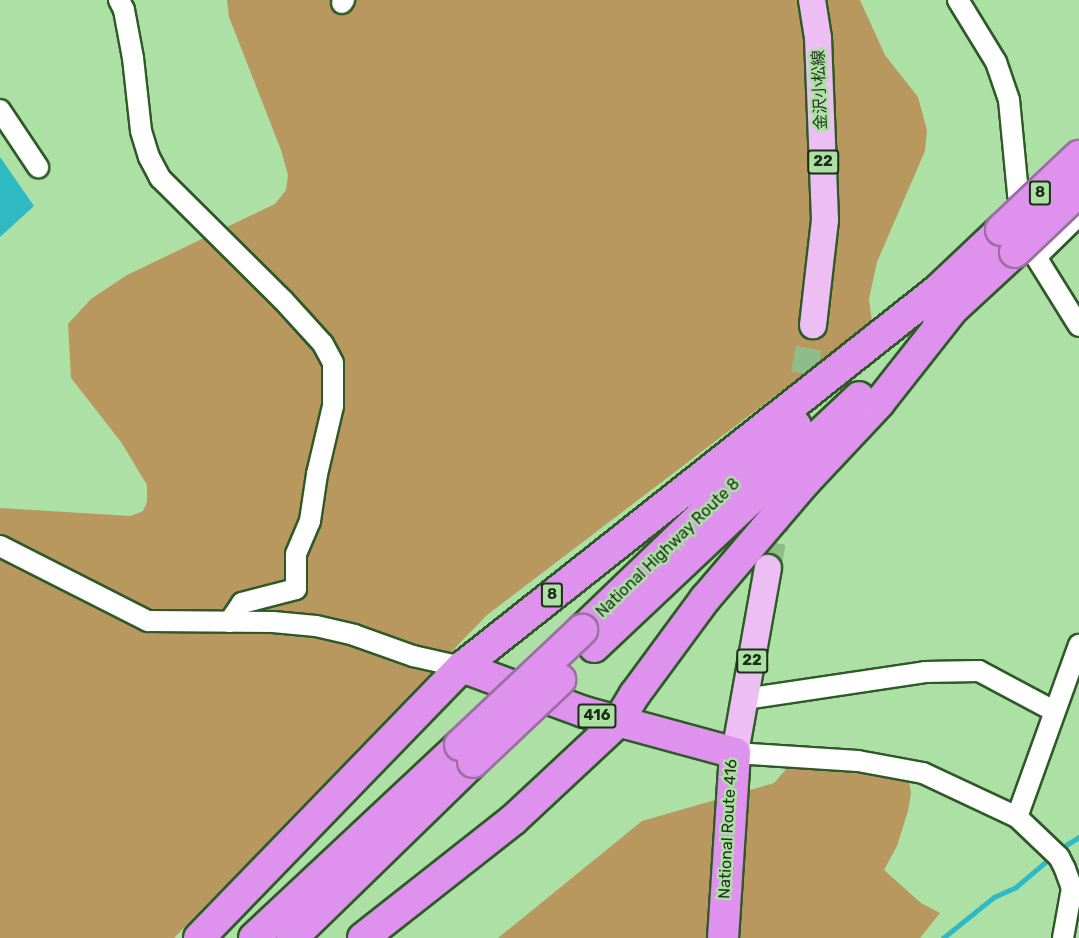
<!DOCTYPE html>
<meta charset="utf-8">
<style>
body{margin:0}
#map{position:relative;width:1079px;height:938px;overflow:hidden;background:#ade0a5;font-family:Rubik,"Noto Sans JP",sans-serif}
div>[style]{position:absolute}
.green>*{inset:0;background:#b8985f}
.water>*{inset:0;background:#2fb9c2}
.stream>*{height:4.5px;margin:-2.25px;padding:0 2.25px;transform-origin:2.25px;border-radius:2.25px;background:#2fb9c2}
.major-tunnel>*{height:26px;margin-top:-13px;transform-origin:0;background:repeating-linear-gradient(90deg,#90bc89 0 26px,transparent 0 39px)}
.roads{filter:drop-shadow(2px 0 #2d5a26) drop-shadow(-2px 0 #2d5a26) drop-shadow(0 2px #2d5a26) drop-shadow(0 -2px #2d5a26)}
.minor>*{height:20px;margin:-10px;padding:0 10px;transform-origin:10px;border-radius:10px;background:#fff}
.major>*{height:26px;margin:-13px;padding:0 13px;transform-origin:13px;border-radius:13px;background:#ecbef4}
.highway>*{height:30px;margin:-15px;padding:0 15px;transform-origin:15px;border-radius:15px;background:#df92ed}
.bridges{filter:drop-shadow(2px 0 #9a6fa2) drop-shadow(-2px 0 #9a6fa2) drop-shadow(0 2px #9a6fa2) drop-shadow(0 -2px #9a6fa2)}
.highway-bridge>*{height:30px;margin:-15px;padding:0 15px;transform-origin:15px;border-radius:15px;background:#df92ed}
span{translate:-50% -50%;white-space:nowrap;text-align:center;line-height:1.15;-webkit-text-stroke:5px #ade0a5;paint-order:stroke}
.shield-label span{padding:2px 4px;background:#ade0a5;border:2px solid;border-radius:4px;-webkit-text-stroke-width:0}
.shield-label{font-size:15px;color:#1a2e17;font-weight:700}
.street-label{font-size:16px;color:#1a2e17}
</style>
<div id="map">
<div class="green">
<i style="clip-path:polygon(227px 0,860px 0,885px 55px,918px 97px,927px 130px,925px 151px,877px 262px,869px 299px,872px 322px,487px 615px,174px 938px,0 938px,0 508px,131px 516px,143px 511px,147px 502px,147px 485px,121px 442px,71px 378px,68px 324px,91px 299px,127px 275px,275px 204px,286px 190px,288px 175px,281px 150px,229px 17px)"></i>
<i style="clip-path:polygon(794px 760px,907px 769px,911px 793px,908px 811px,897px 846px,884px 870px,921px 903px,940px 913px,920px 938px,498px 938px,642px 821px,774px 783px)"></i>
</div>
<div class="water">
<i style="clip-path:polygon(0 157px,34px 206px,0 237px)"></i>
</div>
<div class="stream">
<i style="left:1063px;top:847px;width:19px;rotate:-32deg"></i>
<i style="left:943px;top:938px;width:65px;rotate:-38.8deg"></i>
<i style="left:994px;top:897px;width:24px;rotate:-24deg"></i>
<i style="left:1016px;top:887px;width:43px;rotate:-40.3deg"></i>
</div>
<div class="major-tunnel">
<i style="left:797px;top:412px;width:88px;rotate:-79.6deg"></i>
<i style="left:768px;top:568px;width:59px;rotate:-79.3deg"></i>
</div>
<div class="roads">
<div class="minor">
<i style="left:119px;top:0;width:11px;rotate:63deg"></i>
<i style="left:124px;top:10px;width:49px;rotate:79.4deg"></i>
<i style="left:133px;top:58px;width:73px;rotate:83.7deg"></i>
<i style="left:141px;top:131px;width:27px;rotate:73deg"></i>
<i style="left:149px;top:157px;width:24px;rotate:62deg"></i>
<i style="left:160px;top:178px;width:173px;rotate:44.8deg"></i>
<i style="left:283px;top:300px;width:59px;rotate:47.7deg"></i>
<i style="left:323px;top:344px;width:21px;rotate:62deg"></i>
<i style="left:333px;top:363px;width:43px;rotate:90deg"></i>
<i style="left:333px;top:406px;width:70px;rotate:103.2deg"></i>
<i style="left:317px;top:474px;width:48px;rotate:98.5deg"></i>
<i style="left:310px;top:521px;width:36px;rotate:113deg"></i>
<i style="left:296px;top:554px;width:35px;rotate:90deg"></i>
<i style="left:296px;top:589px;width:56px;rotate:165.5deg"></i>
<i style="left:242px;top:603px;width:23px;rotate:124deg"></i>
<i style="left:958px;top:0;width:73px;rotate:58.5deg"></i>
<i style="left:996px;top:62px;width:40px;rotate:71.1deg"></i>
<i style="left:1009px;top:100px;width:94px;rotate:84.5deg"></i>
<i style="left:1018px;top:194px;width:35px;rotate:77deg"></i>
<i style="left:1026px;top:228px;width:31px;rotate:71deg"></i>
<i style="left:1036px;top:257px;width:81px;rotate:58.1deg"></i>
<i style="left:342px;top:3px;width:4px;rotate:-56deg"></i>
<i style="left:0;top:110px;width:69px;rotate:56.3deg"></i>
<i style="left:1036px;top:257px;width:60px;rotate:-44.3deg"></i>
<i style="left:0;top:546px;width:166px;rotate:26.9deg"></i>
<i style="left:148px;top:621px;width:125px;rotate:0.5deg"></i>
<i style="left:273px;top:622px;width:43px;rotate:5.3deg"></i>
<i style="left:316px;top:626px;width:39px;rotate:13deg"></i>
<i style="left:354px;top:635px;width:63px;rotate:19.6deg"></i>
<i style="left:413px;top:656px;width:50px;rotate:12.7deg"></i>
<i style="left:745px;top:699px;width:182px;rotate:-8.5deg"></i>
<i style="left:925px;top:672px;width:54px;rotate:-1.1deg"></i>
<i style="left:979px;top:671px;width:85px;rotate:28.1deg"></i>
<i style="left:735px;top:753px;width:123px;rotate:3.7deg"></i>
<i style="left:858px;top:761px;width:66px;rotate:10.5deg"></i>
<i style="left:923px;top:773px;width:104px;rotate:25.1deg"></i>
<i style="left:1017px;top:817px;width:58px;rotate:43.6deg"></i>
<i style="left:1059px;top:857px;width:13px;rotate:63deg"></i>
<i style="left:1065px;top:869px;width:20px;rotate:70deg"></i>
<i style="left:1072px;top:888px;width:51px;rotate:100.2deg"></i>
<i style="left:1017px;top:817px;width:183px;rotate:-70.2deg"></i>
</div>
<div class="major">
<i style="left:812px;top:0;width:38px;rotate:81deg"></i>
<i style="left:818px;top:38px;width:182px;rotate:87.8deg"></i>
<i style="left:825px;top:220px;width:106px;rotate:96.5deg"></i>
<i style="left:735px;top:753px;width:188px;rotate:-79.9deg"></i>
</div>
<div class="highway">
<i style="left:924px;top:303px;width:106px;rotate:-43.5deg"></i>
<i style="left:938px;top:323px;width:105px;rotate:-42.7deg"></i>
<i style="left:582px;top:630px;width:296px;rotate:-43.8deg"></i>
<i style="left:594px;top:647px;width:364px;rotate:-43.3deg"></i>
<i style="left:462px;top:667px;width:130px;rotate:20.2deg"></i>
<i style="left:584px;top:712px;width:156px;rotate:15.2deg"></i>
<i style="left:735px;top:753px;width:185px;rotate:93.7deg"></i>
<i style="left:199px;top:938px;width:378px;rotate:-45.9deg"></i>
<i style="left:462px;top:667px;width:609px;rotate:-38.4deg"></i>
<i style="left:254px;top:938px;width:282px;rotate:-43.1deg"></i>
<i style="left:292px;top:938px;width:252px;rotate:-44.2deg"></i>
<i style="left:363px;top:938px;width:191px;rotate:-38.2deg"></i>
<i style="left:513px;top:820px;width:144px;rotate:-43deg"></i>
<i style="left:618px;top:722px;width:33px;rotate:-59deg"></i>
<i style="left:635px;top:694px;width:118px;rotate:-53.6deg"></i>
<i style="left:705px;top:599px;width:153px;rotate:-49.5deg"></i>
<i style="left:804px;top:483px;width:110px;rotate:-46.8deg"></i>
<i style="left:879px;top:403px;width:120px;rotate:-51.8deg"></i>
</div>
</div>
<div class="bridges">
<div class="highway-bridge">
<i style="left:1001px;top:230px;width:108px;rotate:-43.5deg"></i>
<i style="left:1015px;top:252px;width:88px;rotate:-43.6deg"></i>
<i style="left:460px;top:745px;width:168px;rotate:-43.3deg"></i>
<i style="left:473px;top:762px;width:120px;rotate:-43.3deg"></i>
</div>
</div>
<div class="shield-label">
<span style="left:823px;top:162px">22</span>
<span style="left:1040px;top:193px">8</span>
<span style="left:552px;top:595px">8</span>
<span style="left:752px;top:661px">22</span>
<span style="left:597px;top:716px">416</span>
</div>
<div class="street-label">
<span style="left:820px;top:90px;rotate:-92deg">金沢小松線</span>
<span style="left:668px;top:548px;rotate:-44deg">National Highway Route 8</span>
<span style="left:728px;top:829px;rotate:-87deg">National Route 416</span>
</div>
</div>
